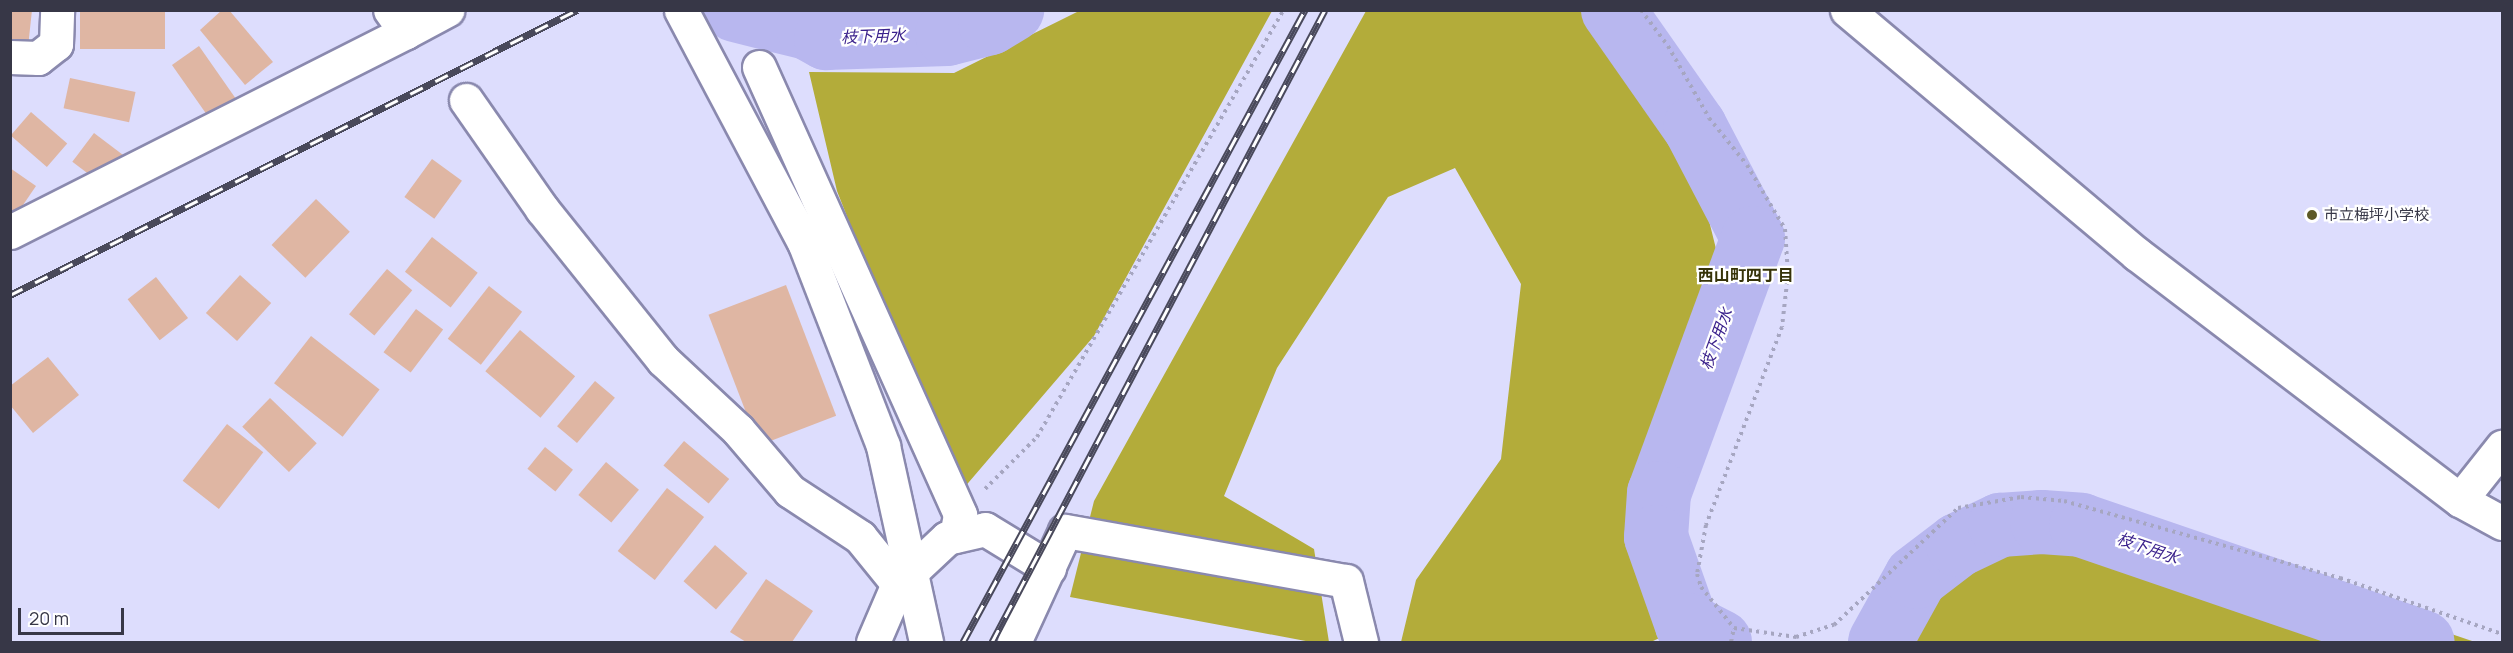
<!DOCTYPE html>
<meta charset="utf-8">
<style>
body{margin:0}
#map{position:relative;width:2513px;height:653px;overflow:hidden;background:#ddddfd;font-family:Manrope,"Noto Sans JP",sans-serif}
div>[style]{position:absolute}
.forest>*{inset:0;background:#b3ac3a}
.river>*{height:64px;margin:-32px;padding:0 32px;transform-origin:32px;border-radius:32px;background:#b8b7ef}
.building>*{inset:0;background:#dfb6a3;transform-origin:0 0}
.path>*{height:4px;margin-top:-2px;transform-origin:0;background:repeating-linear-gradient(90deg,#a6a6c1 0 3px,transparent 0 7.5px)}
.roads{filter:drop-shadow(2px 0 #8a89ae) drop-shadow(-2px 0 #8a89ae) drop-shadow(0 2px #8a89ae) drop-shadow(0 -2px #8a89ae)}
.minor>*{height:33px;margin:-16.5px;padding:0 16.5px;transform-origin:16.5px;border-radius:16.5px;background:#fff}
.rail>*{height:7px;margin-top:-3.5px;transform-origin:0;background:repeating-linear-gradient(90deg,#fff 0 14px,#49495b 0 28px);box-sizing:border-box;border-block:2px solid #49495b}
.dots>*{width:16px;height:16px;translate:-50% -50%;box-sizing:border-box;border:3px solid #fff;border-radius:50%}
span{translate:-50% -50%;white-space:nowrap;text-align:center;line-height:1.15;-webkit-text-stroke:4.5px #fff;paint-order:stroke}
.poi-label{font-size:15px;color:#373747}
.left{translate:0 -50%;text-align:left}
.water-label{font-size:16px;color:#3b228c;font-style:italic}
.neighbourhood-label{font-size:16px;color:#363308;font-weight:700}
.frame{position:absolute;inset:0;border:12px solid #373747;pointer-events:none}
.scale{position:absolute;left:18px;top:608px;width:106px;height:27px;box-sizing:border-box;border:3px solid #373747;border-top:0;padding-left:8px;font-size:18px;line-height:21px;white-space:nowrap;color:#373747;-webkit-text-stroke:4px #fff;paint-order:stroke}
</style>
<div id="map">
<div class="forest">
<i style="clip-path:polygon(1079px 11px,1272px 11px,1094px 336px,957px 496px,837px 191px,809px 72px,954px 73px)"></i>
<i style="clip-path:polygon(1366px 11px,1599px 11px,1689px 140px,1720px 265px,1624px 540px,1674px 631px,1651px 642px,1401px 642px,1416px 580px,1501px 459px,1521px 284px,1455px 168px,1388px 197px,1277px 368px,1224px 496px,1314px 549px,1329px 642px,1311px 642px,1070px 597px,1094px 501px)"></i>
<i style="clip-path:polygon(1961px 536px,2191px 546px,2475px 642px,1867px 642px)"></i>
</div>
<div class="river">
<i style="left:735px;top:10px;width:75px;rotate:13.9deg"></i>
<i style="left:808px;top:28px;width:21px;rotate:29deg"></i>
<i style="left:826px;top:38px;width:121px;rotate:-1.9deg"></i>
<i style="left:947px;top:34px;width:44px;rotate:-14.3deg"></i>
<i style="left:990px;top:23px;width:26px;rotate:-31deg"></i>
<i style="left:1613px;top:10px;width:143px;rotate:55deg"></i>
<i style="left:1695px;top:127px;width:125px;rotate:62.4deg"></i>
<i style="left:1753px;top:238px;width:272px;rotate:110.2deg"></i>
<i style="left:1659px;top:493px;width:44px;rotate:93.9deg"></i>
<i style="left:1656px;top:537px;width:93px;rotate:70.6deg"></i>
<i style="left:1687px;top:625px;width:37px;rotate:27deg"></i>
<i style="left:1880px;top:642px;width:74px;rotate:-61deg"></i>
<i style="left:1916px;top:577px;width:53px;rotate:-37.3deg"></i>
<i style="left:1958px;top:545px;width:47px;rotate:-25.5deg"></i>
<i style="left:2000px;top:525px;width:42px;rotate:-4.1deg"></i>
<i style="left:2042px;top:522px;width:39px;rotate:4deg"></i>
<i style="left:2081px;top:525px;width:361px;rotate:18.9deg"></i>
</div>
<div class="building">
<i style="clip-path:polygon(10px 10px,32px 10px,28px 47px,10px 45px)"></i>
<i style="left:80px;top:10px;width:85px;height:39px"></i>
<i style="clip-path:polygon(222px 10px,229px 10px,273px 62px,245px 85px,200px 30px)"></i>
<i style="left:199px;top:46px;width:67px;height:33px;rotate:55deg"></i>
<i style="left:70px;top:78px;width:67px;height:31px;rotate:12deg"></i>
<i style="left:31px;top:112px;width:48px;height:31px;rotate:41deg"></i>
<i style="left:94px;top:133px;width:36px;height:36px;rotate:37deg"></i>
<i style="left:432px;top:159px;width:37px;height:47px;rotate:36deg"></i>
<i style="clip-path:polygon(10px 168px,36px 186px,10px 224px)"></i>
<i style="left:316px;top:199px;width:47px;height:64px;rotate:44deg"></i>
<i style="left:432px;top:237px;width:58px;height:44px;rotate:38deg"></i>
<i style="left:387px;top:269px;width:33px;height:59px;rotate:40deg"></i>
<i style="left:240px;top:275px;width:42px;height:51px;rotate:42deg"></i>
<i style="left:156px;top:277px;width:52px;height:36px;rotate:52deg"></i>
<i style="left:786px;top:285px;width:140px;height:83px;rotate:69deg"></i>
<i style="left:489px;top:286px;width:42px;height:67px;rotate:38deg"></i>
<i style="left:416px;top:309px;width:34px;height:54px;rotate:37deg"></i>
<i style="left:520px;top:330px;width:72px;height:54px;rotate:40deg"></i>
<i style="left:311px;top:336px;width:87px;height:60px;rotate:38deg"></i>
<i style="clip-path:polygon(48px 357px,79px 395px,33px 433px,10px 405px,10px 386px)"></i>
<i style="left:595px;top:381px;width:26px;height:59px;rotate:40deg"></i>
<i style="left:270px;top:398px;width:65px;height:40px;rotate:44deg"></i>
<i style="left:227px;top:424px;width:46px;height:72px;rotate:38deg"></i>
<i style="left:684px;top:441px;width:59px;height:32px;rotate:40deg"></i>
<i style="left:545px;top:447px;width:36px;height:28px;rotate:39deg"></i>
<i style="left:606px;top:462px;width:43px;height:43px;rotate:40deg"></i>
<i style="left:667px;top:488px;width:47px;height:80px;rotate:38deg"></i>
<i style="left:715px;top:545px;width:43px;height:48px;rotate:41deg"></i>
<i style="clip-path:polygon(766px 579px,813px 611px,792px 642px,746px 642px,730px 632px)"></i>
</div>
<div class="path">
<i style="left:1641px;top:10px;width:45px;rotate:53.1deg"></i>
<i style="left:1668px;top:46px;width:83px;rotate:60.3deg"></i>
<i style="left:1709px;top:118px;width:60px;rotate:51deg"></i>
<i style="left:1747px;top:165px;width:74px;rotate:59.3deg"></i>
<i style="left:1785px;top:229px;width:45px;rotate:86.2deg"></i>
<i style="left:1788px;top:274px;width:53px;rotate:96.5deg"></i>
<i style="left:1782px;top:327px;width:212px;rotate:111deg"></i>
<i style="left:1706px;top:525px;width:50px;rotate:100.4deg"></i>
<i style="left:1697px;top:574px;width:14px;rotate:73deg"></i>
<i style="left:1701px;top:587px;width:53px;rotate:51.2deg"></i>
<i style="left:1734px;top:628px;width:63px;rotate:8.3deg"></i>
<i style="left:1796px;top:637px;width:40px;rotate:-18deg"></i>
<i style="left:1834px;top:625px;width:170px;rotate:-43.3deg"></i>
<i style="left:1958px;top:508px;width:64px;rotate:-9.9deg"></i>
<i style="left:2021px;top:497px;width:43px;rotate:5.3deg"></i>
<i style="left:2064px;top:501px;width:287px;rotate:15.6deg"></i>
<i style="left:2340px;top:578px;width:171px;rotate:19.1deg"></i>
<i style="left:985px;top:489px;width:74px;rotate:-45deg"></i>
<i style="left:1037px;top:437px;width:493px;rotate:-60deg"></i>
<i style="left:1731px;top:642px;width:14px;rotate:-78deg"></i>
</div>
<div class="roads">
<div class="minor">
<i style="left:681px;top:10px;width:263px;rotate:62.1deg"></i>
<i style="left:804px;top:242px;width:219px;rotate:68.8deg"></i>
<i style="left:883px;top:446px;width:201px;rotate:77.6deg"></i>
<i style="left:1847px;top:10px;width:379px;rotate:40.1deg"></i>
<i style="left:2137px;top:254px;width:406px;rotate:37.3deg"></i>
<i style="left:2460px;top:500px;width:48px;rotate:28.7deg"></i>
<i style="left:406px;top:32px;width:47px;rotate:-28.2deg"></i>
<i style="left:10px;top:57px;width:28px;rotate:2deg"></i>
<i style="left:38px;top:58px;width:23px;rotate:-38deg"></i>
<i style="left:56px;top:44px;width:34px;rotate:-88deg"></i>
<i style="left:759px;top:67px;width:491px;rotate:65.8deg"></i>
<i style="left:960px;top:515px;width:21px;rotate:101deg"></i>
<i style="left:466px;top:100px;width:133px;rotate:55.1deg"></i>
<i style="left:542px;top:209px;width:193px;rotate:51.3deg"></i>
<i style="left:663px;top:360px;width:103px;rotate:43deg"></i>
<i style="left:738px;top:430px;width:80px;rotate:49.6deg"></i>
<i style="left:790px;top:491px;width:84px;rotate:33.3deg"></i>
<i style="left:860px;top:537px;width:60px;rotate:51deg"></i>
<i style="left:10px;top:232px;width:444px;rotate:-26.8deg"></i>
<i style="left:406px;top:32px;width:27px;rotate:-126deg"></i>
<i style="left:2460px;top:500px;width:68px;rotate:-51.6deg"></i>
<i style="left:873px;top:642px;width:63px;rotate:-66.7deg"></i>
<i style="left:898px;top:584px;width:67px;rotate:-43.2deg"></i>
<i style="left:947px;top:538px;width:39px;rotate:-13deg"></i>
<i style="left:985px;top:529px;width:75px;rotate:31.4deg"></i>
<i style="left:1014px;top:642px;width:122px;rotate:-65.3deg"></i>
<i style="left:1065px;top:531px;width:285px;rotate:10.1deg"></i>
<i style="left:1346px;top:581px;width:63px;rotate:76.2deg"></i>
</div>
</div>
<div class="rail">
<i style="left:10px;top:295px;width:635px;rotate:-26.69deg"></i>
<i style="left:963px;top:642px;width:719px;rotate:-61.58deg"></i>
<i style="left:992px;top:642px;width:714px;rotate:-62.22deg"></i>
</div>
<div class="dots">
<i style="left:2312px;top:215px;background:#5d5926"></i>
</div>
<div class="poi-label">
<span class="left" style="left:2324px;top:215px">市立梅坪小学校</span>
</div>
<div class="water-label">
<span style="left:873px;top:36px;rotate:-2deg">枝下用水</span>
<span style="left:1716px;top:339px;rotate:-70deg">枝下用水</span>
<span style="left:2148px;top:548px;rotate:19deg">枝下用水</span>
</div>
<div class="neighbourhood-label">
<span style="left:1746px;top:275px">西山町四丁目</span>
</div>
<div class="frame"></div>
<div class="scale">20 m</div>
</div>
